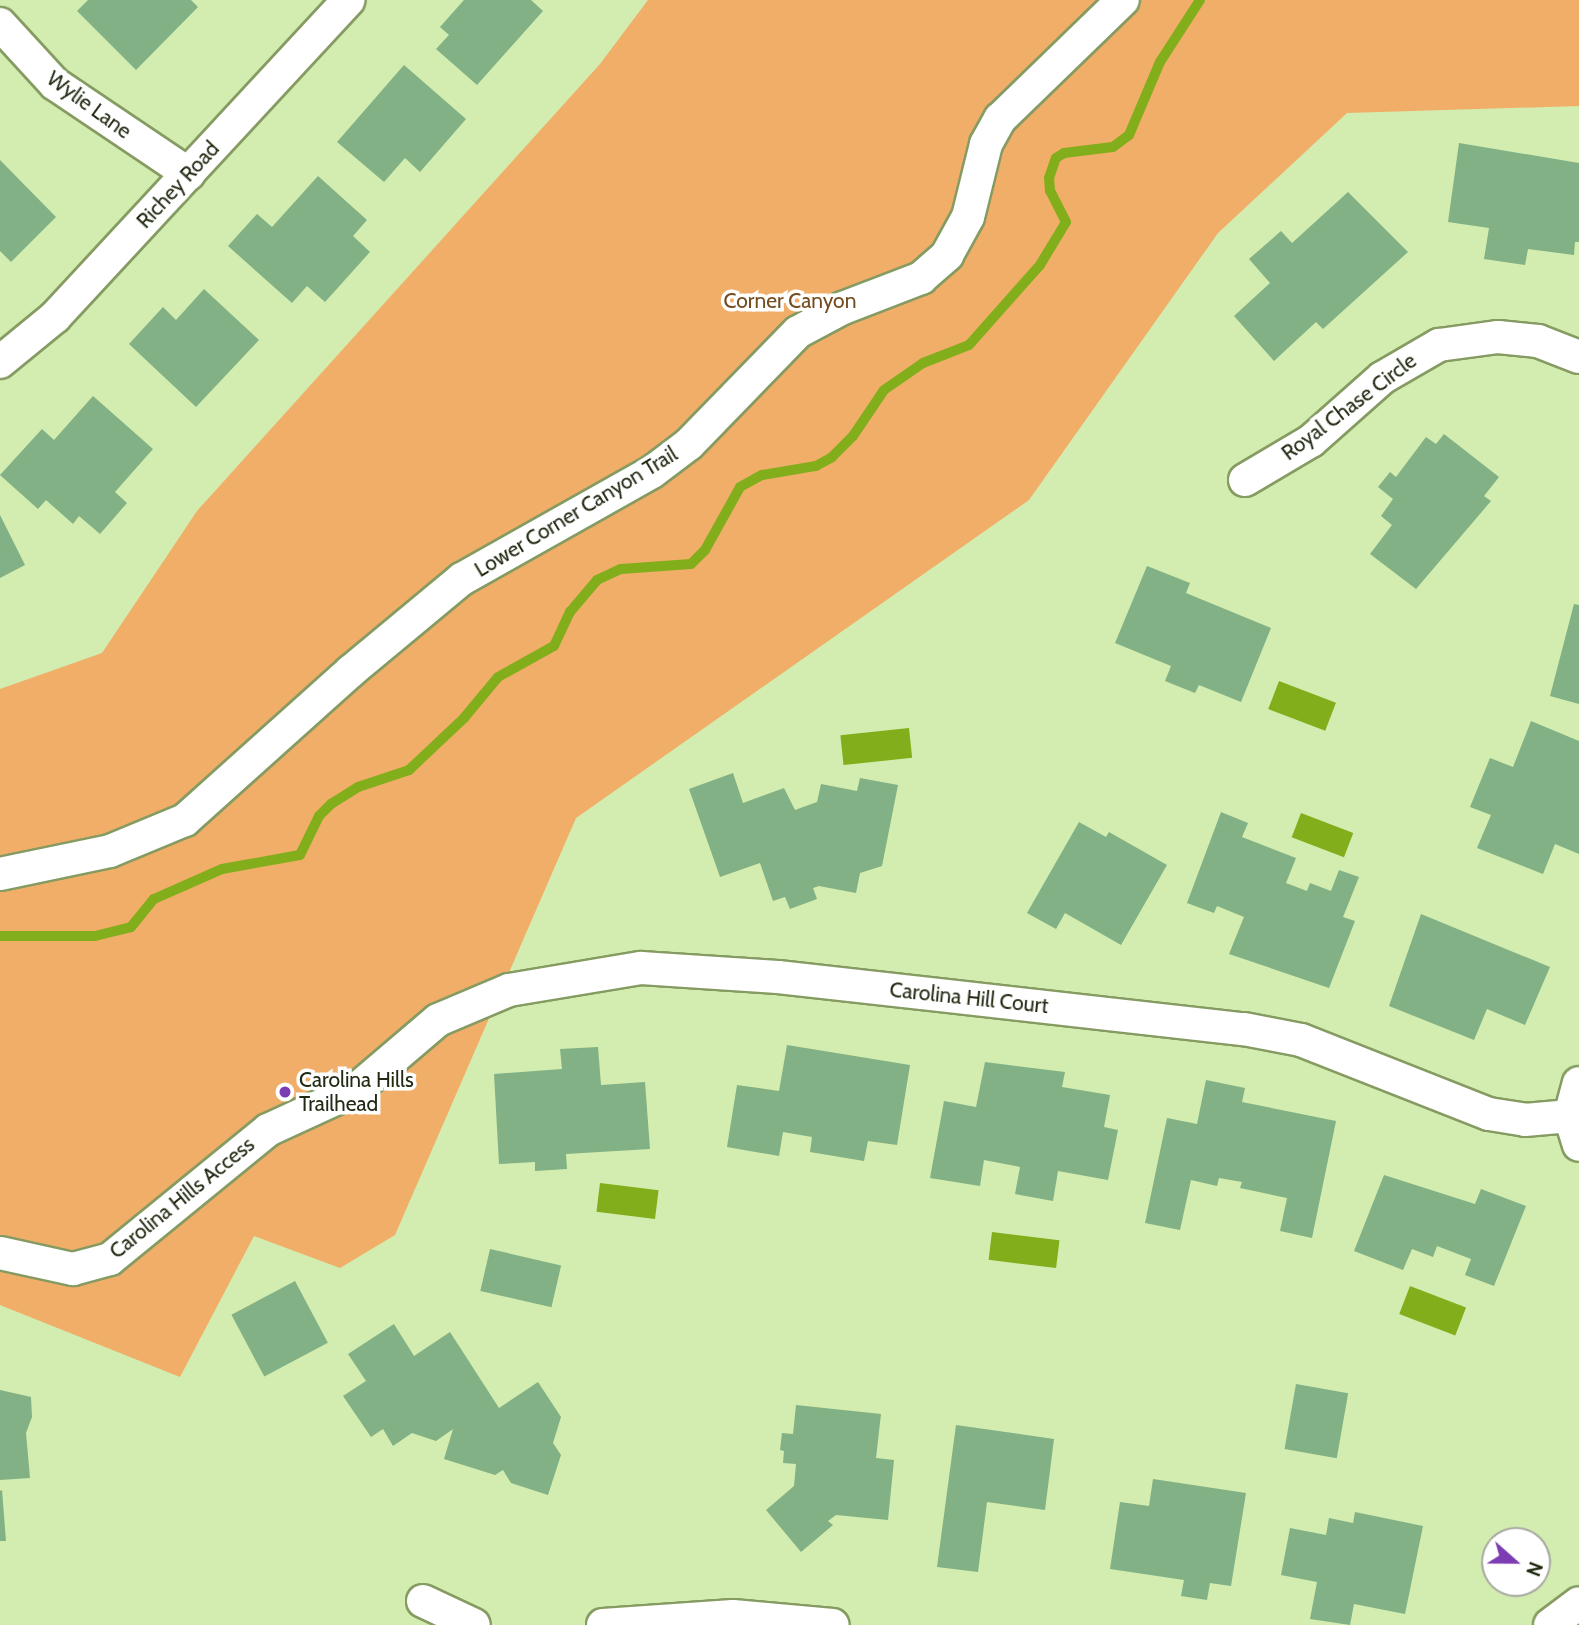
<!DOCTYPE html>
<style>
body{margin:0}
#map{position:relative;width:1579px;height:1625px;overflow:hidden;background:#d3ecaf;font-family:Cabin,sans-serif}
div>[style]{position:absolute}
.green>*{inset:0;background:#f1ae68}
.water>*{inset:0;background:#82ae1c;transform-origin:0 0}
.stream>*{height:10px;margin:-5px;padding:0 5px;transform-origin:5px;border-radius:5px;background:#82ae1c}
.building>*{inset:0;background:#81b184;transform-origin:0 0}
.roads{filter:drop-shadow(2px 0 #859b62) drop-shadow(-2px 0 #859b62) drop-shadow(0 2px #859b62) drop-shadow(0 -2px #859b62)}
.minor>*{height:32px;margin:-16px;padding:0 16px;transform-origin:16px;border-radius:16px;background:#fff}
.dots>*{width:19px;height:19px;translate:-50% -50%;box-sizing:border-box;border:4px solid #fff;border-radius:50%}
span{translate:-50% -50%;white-space:nowrap;text-align:center;line-height:1.15;-webkit-text-stroke:7px #fff;paint-order:stroke}
.street-label{font-size:21px;color:#222a13}
.park-label{font-size:21px;color:#744c20}
.poi-label{font-size:21px;color:#222a13}
.left{translate:0 -50%;text-align:left}
.north{position:absolute;left:1481px;top:1527px;width:70px;height:70px;box-sizing:border-box;background:#fff;border:2px solid #a7aaa1;border-radius:50%;rotate:111deg;font-size:19px;font-weight:700;line-height:28px;text-align:center;color:#222a13}
.north::after{content:'';display:block;margin:auto;width:24px;height:32px;background:#7d3db2;clip-path:polygon(50% 0,100% 100%,50% 72%,0 100%)}
</style>
<div id="map">
<div class="green">
<i style="clip-path:polygon(648px 0,1579px 0,1579px 106px,1347px 113px,1218px 233px,1029px 500px,576px 818px,395px 1235px,340px 1268px,254px 1236px,180px 1377px,0 1305px,0 689px,102px 653px,197px 511px,600px 64px)"></i>
</div>
<div class="water">
<i style="left:1279px;top:681px;width:61px;height:30px;rotate:21deg"></i>
<i style="left:909px;top:728px;width:30px;height:69px;rotate:84deg"></i>
<i style="left:1301px;top:813px;width:56px;height:26px;rotate:21deg"></i>
<i style="left:600px;top:1183px;width:59px;height:29px;rotate:7deg"></i>
<i style="left:992px;top:1232px;width:68px;height:28px;rotate:7deg"></i>
<i style="left:1410px;top:1286px;width:60px;height:30px;rotate:21deg"></i>
</div>
<div class="stream">
<i style="left:0;top:936px;width:95px"></i>
<i style="left:95px;top:936px;width:37px;rotate:-14deg"></i>
<i style="left:131px;top:927px;width:36px;rotate:-51deg"></i>
<i style="left:154px;top:899px;width:74px;rotate:-23.8deg"></i>
<i style="left:222px;top:869px;width:79px;rotate:-10.2deg"></i>
<i style="left:300px;top:855px;width:43px;rotate:-64deg"></i>
<i style="left:319px;top:816px;width:17px;rotate:-45deg"></i>
<i style="left:331px;top:804px;width:32px;rotate:-32deg"></i>
<i style="left:358px;top:787px;width:54px;rotate:-18.4deg"></i>
<i style="left:409px;top:770px;width:76px;rotate:-43.4deg"></i>
<i style="left:464px;top:718px;width:53px;rotate:-50.3deg"></i>
<i style="left:498px;top:677px;width:64px;rotate:-29deg"></i>
<i style="left:554px;top:646px;width:38px;rotate:-65deg"></i>
<i style="left:570px;top:612px;width:42px;rotate:-49.8deg"></i>
<i style="left:597px;top:580px;width:26px;rotate:-25deg"></i>
<i style="left:621px;top:569px;width:70px;rotate:-4.1deg"></i>
<i style="left:691px;top:564px;width:20px;rotate:-45deg"></i>
<i style="left:705px;top:550px;width:72px;rotate:-60.9deg"></i>
<i style="left:740px;top:487px;width:25px;rotate:-29deg"></i>
<i style="left:762px;top:475px;width:55px;rotate:-9.5deg"></i>
<i style="left:816px;top:466px;width:18px;rotate:-29deg"></i>
<i style="left:832px;top:457px;width:30px;rotate:-45deg"></i>
<i style="left:853px;top:436px;width:55px;rotate:-56deg"></i>
<i style="left:884px;top:390px;width:47px;rotate:-34.7deg"></i>
<i style="left:923px;top:363px;width:49px;rotate:-21.4deg"></i>
<i style="left:969px;top:345px;width:107px;rotate:-48.4deg"></i>
<i style="left:1040px;top:265px;width:50px;rotate:-58.8deg"></i>
<i style="left:1066px;top:222px;width:35px;rotate:-117deg"></i>
<i style="left:1050px;top:191px;width:13px;rotate:-94deg"></i>
<i style="left:1049px;top:178px;width:21px;rotate:-71deg"></i>
<i style="left:1056px;top:158px;width:9px;rotate:-32deg"></i>
<i style="left:1064px;top:153px;width:49px;rotate:-7deg"></i>
<i style="left:1113px;top:147px;width:20px;rotate:-37deg"></i>
<i style="left:1129px;top:135px;width:79px;rotate:-67deg"></i>
<i style="left:1160px;top:62px;width:74px;rotate:-57.2deg"></i>
</div>
<div class="building">
<i style="clip-path:polygon(88px 0,191px 0,198px 7px,136px 70px,77px 11px)"></i>
<i style="clip-path:polygon(464px 0,531px 0,543px 11px,477px 85px,436px 49px,449px 35px,440px 27px)"></i>
<i style="clip-path:polygon(404px 65px,466px 119px,420px 172px,405px 158px,384px 182px,337px 142px)"></i>
<i style="clip-path:polygon(1459px 143px,1579px 163px,1579px 242px,1575px 242px,1574px 255px,1528px 249px,1525px 265px,1484px 259px,1489px 228px,1448px 222px)"></i>
<i style="clip-path:polygon(0 160px,56px 217px,11px 262px,0 251px)"></i>
<i style="clip-path:polygon(318px 176px,367px 220px,353px 236px,370px 252px,325px 302px,307px 286px,292px 303px,228px 246px,257px 214px,272px 227px)"></i>
<i style="clip-path:polygon(1348px 192px,1408px 252px,1323px 329px,1316px 322px,1274px 361px,1234px 316px,1270px 283px,1249px 259px,1281px 231px,1292px 243px)"></i>
<i style="clip-path:polygon(204px 289px,259px 340px,196px 407px,129px 344px,163px 307px,176px 320px)"></i>
<i style="clip-path:polygon(93px 396px,153px 449px,115px 492px,127px 503px,100px 534px,79px 516px,73px 524px,46px 500px,38px 509px,0 475px,42px 429px,54px 440px)"></i>
<i style="clip-path:polygon(1444px 434px,1499px 477px,1484px 496px,1491px 501px,1416px 589px,1370px 554px,1392px 525px,1381px 516px,1393px 499px,1378px 487px,1390px 472px,1396px 477px,1426px 437px,1436px 444px)"></i>
<i style="clip-path:polygon(0 515px,25px 565px,0 578px)"></i>
<i style="clip-path:polygon(1147px 566px,1190px 583px,1186px 593px,1271px 628px,1241px 702px,1199px 685px,1195px 693px,1165px 681px,1171px 666px,1115px 643px)"></i>
<i style="clip-path:polygon(1574px 604px,1579px 605px,1579px 704px,1550px 696px)"></i>
<i style="clip-path:polygon(1531px 721px,1579px 741px,1579px 854px,1555px 844px,1543px 874px,1477px 848px,1491px 815px,1470px 807px,1490px 758px,1513px 767px)"></i>
<i style="clip-path:polygon(733px 773px,743px 803px,784px 788px,795px 810px,817px 802px,821px 784px,857px 791px,860px 778px,898px 785px,882px 866px,860px 873px,856px 893px,819px 886px,813px 888px,817px 899px,790px 909px,785px 897px,773px 901px,760px 863px,720px 877px,689px 789px)"></i>
<i style="clip-path:polygon(1221px 812px,1248px 823px,1242px 837px,1296px 858px,1286px 883px,1307px 891px,1310px 883px,1331px 891px,1339px 870px,1359px 877px,1343px 917px,1355px 921px,1329px 988px,1229px 954px,1244px 917px,1217px 906px,1214px 913px,1187px 903px)"></i>
<i style="clip-path:polygon(1079px 822px,1106px 837px,1109px 832px,1167px 865px,1121px 945px,1065px 913px,1056px 929px,1027px 913px)"></i>
<i style="clip-path:polygon(1421px 914px,1550px 967px,1525px 1025px,1487px 1009px,1474px 1040px,1389px 1006px)"></i>
<i style="clip-path:polygon(787px 1045px,910px 1065px,897px 1145px,868px 1141px,864px 1161px,810px 1152px,812px 1137px,783px 1132px,779px 1156px,727px 1147px,737px 1085px,779px 1091px)"></i>
<i style="clip-path:polygon(598px 1047px,601px 1085px,645px 1082px,650px 1149px,566px 1154px,567px 1169px,535px 1171px,535px 1162px,499px 1164px,494px 1074px,562px 1069px,560px 1049px)"></i>
<i style="clip-path:polygon(985px 1062px,1065px 1072px,1062px 1087px,1110px 1095px,1104px 1127px,1118px 1130px,1108px 1180px,1058px 1171px,1053px 1201px,1015px 1194px,1020px 1167px,984px 1160px,980px 1186px,930px 1178px,944px 1101px,976px 1107px)"></i>
<i style="clip-path:polygon(1206px 1080px,1245px 1088px,1242px 1102px,1336px 1121px,1312px 1238px,1280px 1231px,1287px 1198px,1240px 1188px,1242px 1182px,1219px 1178px,1217px 1186px,1191px 1180px,1180px 1230px,1145px 1223px,1167px 1118px,1197px 1124px)"></i>
<i style="clip-path:polygon(1384px 1175px,1475px 1204px,1481px 1189px,1526px 1206px,1494px 1286px,1465px 1275px,1471px 1259px,1437px 1246px,1433px 1257px,1412px 1249px,1403px 1270px,1354px 1251px)"></i>
<i style="left:490px;top:1249px;width:73px;height:43px;rotate:13deg"></i>
<i style="left:295px;top:1281px;width:70px;height:72px;rotate:62deg"></i>
<i style="clip-path:polygon(394px 1324px,414px 1356px,450px 1332px,499px 1408px,538px 1382px,561px 1417px,553px 1443px,561px 1455px,548px 1495px,511px 1483px,503px 1470px,495px 1475px,444px 1459px,453px 1429px,436px 1441px,412px 1433px,393px 1446px,383px 1429px,371px 1437px,343px 1396px,366px 1381px,348px 1354px)"></i>
<i style="left:1296px;top:1384px;width:53px;height:66px;rotate:10deg"></i>
<i style="clip-path:polygon(0 1390px,31px 1397px,32px 1417px,26px 1433px,30px 1478px,0 1480px)"></i>
<i style="clip-path:polygon(796px 1405px,881px 1414px,876px 1458px,894px 1460px,888px 1520px,836px 1515px,828px 1521px,833px 1525px,801px 1552px,766px 1510px,794px 1486px,796px 1464px,783px 1463px,784px 1451px,780px 1450px,782px 1433px,793px 1434px)"></i>
<i style="clip-path:polygon(956px 1425px,1054px 1439px,1045px 1510px,987px 1502px,978px 1572px,937px 1567px)"></i>
<i style="clip-path:polygon(1153px 1479px,1246px 1493px,1231px 1586px,1210px 1583px,1207px 1600px,1181px 1596px,1184px 1580px,1110px 1569px,1120px 1502px,1149px 1506px)"></i>
<i style="clip-path:polygon(2px 1490px,6px 1541px,0 1541px,0 1491px)"></i>
<i style="clip-path:polygon(1355px 1512px,1423px 1526px,1405px 1614px,1354px 1604px,1350px 1625px,1310px 1619px,1317px 1582px,1281px 1575px,1290px 1528px,1326px 1535px,1329px 1518px,1353px 1523px)"></i>
</div>
<div class="roads">
<div class="minor">
<i style="left:0;top:24px;width:81px;rotate:47.5deg"></i>
<i style="left:55px;top:84px;width:161px;rotate:33.9deg"></i>
<i style="left:0;top:362px;width:71px;rotate:-39.3deg"></i>
<i style="left:55px;top:317px;width:432px;rotate:-47.2deg"></i>
<i style="left:1245px;top:480px;width:77px;rotate:-30.6deg"></i>
<i style="left:1311px;top:441px;width:95px;rotate:-41.6deg"></i>
<i style="left:1382px;top:378px;width:66px;rotate:-30.1deg"></i>
<i style="left:1439px;top:345px;width:60px;rotate:-7.7deg"></i>
<i style="left:1498px;top:337px;width:40px;rotate:5.7deg"></i>
<i style="left:1538px;top:341px;width:44px;rotate:21.3deg"></i>
<i style="left:0;top:874px;width:112px;rotate:-11.8deg"></i>
<i style="left:110px;top:851px;width:81px;rotate:-22.5deg"></i>
<i style="left:185px;top:820px;width:223px;rotate:-41.9deg"></i>
<i style="left:351px;top:671px;width:144px;rotate:-39.7deg"></i>
<i style="left:462px;top:579px;width:218px;rotate:-29.4deg"></i>
<i style="left:652px;top:472px;width:46px;rotate:-37.1deg"></i>
<i style="left:689px;top:444px;width:156px;rotate:-45.8deg"></i>
<i style="left:798px;top:332px;width:51px;rotate:-28.1deg"></i>
<i style="left:843px;top:308px;width:84px;rotate:-21deg"></i>
<i style="left:921px;top:278px;width:35px;rotate:-41deg"></i>
<i style="left:947px;top:255px;width:43px;rotate:-61.1deg"></i>
<i style="left:968px;top:217px;width:75px;rotate:-76.1deg"></i>
<i style="left:986px;top:144px;width:29px;rotate:-61deg"></i>
<i style="left:1000px;top:119px;width:171px;rotate:-44.1deg"></i>
<i style="left:1570px;top:1116px;width:34px;rotate:-75deg"></i>
<i style="left:0;top:1253px;width:75px;rotate:12.4deg"></i>
<i style="left:73px;top:1269px;width:38px;rotate:-15deg"></i>
<i style="left:110px;top:1259px;width:204px;rotate:-39.2deg"></i>
<i style="left:268px;top:1130px;width:98px;rotate:-24.7deg"></i>
<i style="left:357px;top:1089px;width:106px;rotate:-40.4deg"></i>
<i style="left:438px;top:1020px;width:77px;rotate:-22.9deg"></i>
<i style="left:509px;top:990px;width:134px;rotate:-9.5deg"></i>
<i style="left:641px;top:968px;width:137px;rotate:3.8deg"></i>
<i style="left:778px;top:977px;width:469px;rotate:6.4deg"></i>
<i style="left:1244px;top:1029px;width:58px;rotate:10.9deg"></i>
<i style="left:1301px;top:1040px;width:202px;rotate:21.5deg"></i>
<i style="left:1489px;top:1114px;width:36px;rotate:9deg"></i>
<i style="left:1525px;top:1120px;width:45px;rotate:-5.1deg"></i>
<i style="left:1570px;top:1116px;width:30px;rotate:73deg"></i>
<i style="left:423px;top:1601px;width:56px;rotate:25.2deg"></i>
<i style="left:603px;top:1625px;width:130px;rotate:-4deg"></i>
<i style="left:733px;top:1616px;width:100px;rotate:5.1deg"></i>
<i style="left:1550px;top:1625px;width:36px;rotate:-37deg"></i>
</div>
</div>
<div class="dots">
<i style="left:285px;top:1092px;background:#7d3db2"></i>
</div>
<div class="street-label">
<span style="left:89px;top:105px;rotate:36deg">Wylie Lane</span>
<span style="left:178px;top:185px;rotate:-47deg">Richey Road</span>
<span style="left:1349px;top:407px;rotate:-37deg">Royal Chase Circle</span>
<span style="left:576px;top:512px;rotate:-31deg">Lower Corner Canyon Trail</span>
<span style="left:969px;top:998px;rotate:6deg">Carolina Hill Court</span>
<span style="left:182px;top:1198px;rotate:-39deg">Carolina Hills Access</span>
</div>
<div class="park-label">
<span style="left:790px;top:301px">Corner Canyon</span>
</div>
<div class="poi-label">
<span class="left" style="left:299px;top:1092px">Carolina Hills<br>Trailhead</span>
</div>
<div class="north">N</div>
</div>
